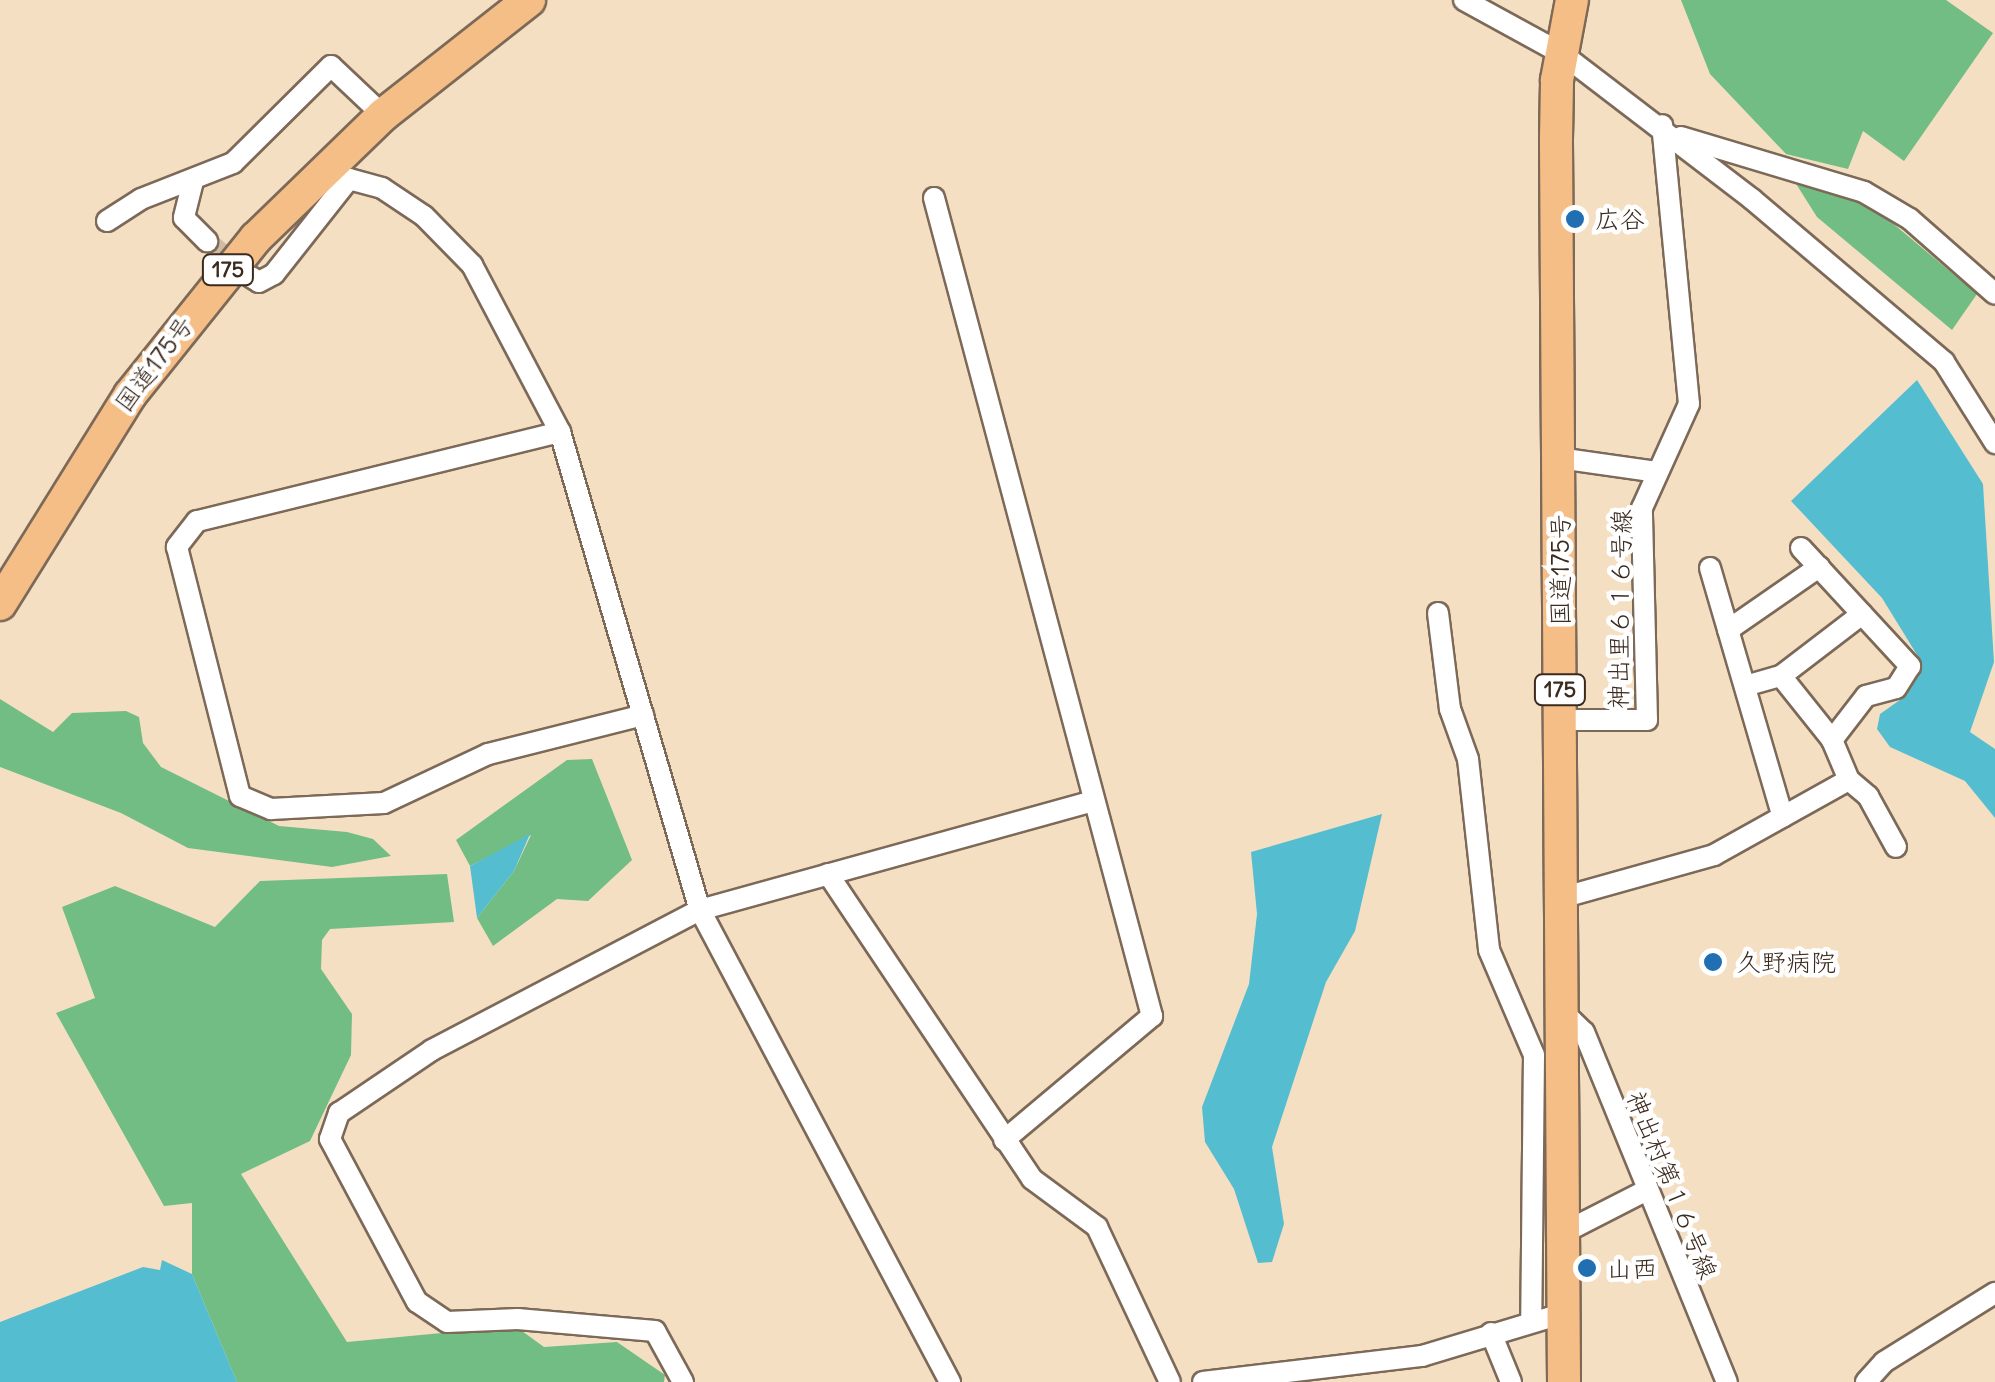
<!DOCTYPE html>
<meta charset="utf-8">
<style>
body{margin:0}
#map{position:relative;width:1995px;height:1382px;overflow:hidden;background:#f5dfc3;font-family:Delius,"Klee One",sans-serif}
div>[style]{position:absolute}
.forest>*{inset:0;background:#72bd84}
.water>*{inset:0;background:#54bed0}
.minor-tunnel>*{height:20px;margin-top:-10px;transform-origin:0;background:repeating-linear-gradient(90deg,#d0bba2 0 20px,transparent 0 30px)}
.roads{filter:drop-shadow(2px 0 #7c6958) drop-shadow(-2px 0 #7c6958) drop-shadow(0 2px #7c6958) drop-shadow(0 -2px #7c6958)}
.minor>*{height:20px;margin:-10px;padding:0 10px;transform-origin:10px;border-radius:10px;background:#fff}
.trunk>*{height:32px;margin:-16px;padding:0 16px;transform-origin:16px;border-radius:16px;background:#f6be87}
.dots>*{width:28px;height:28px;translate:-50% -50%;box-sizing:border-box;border:5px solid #fff;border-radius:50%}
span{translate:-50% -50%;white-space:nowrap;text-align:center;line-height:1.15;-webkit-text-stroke:9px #fff;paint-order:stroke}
.shield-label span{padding:2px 8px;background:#fff;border:2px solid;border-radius:8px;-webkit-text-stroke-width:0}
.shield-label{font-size:22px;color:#3b2a1e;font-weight:700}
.poi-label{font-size:25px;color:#3b2a1e}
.left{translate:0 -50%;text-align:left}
.street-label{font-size:25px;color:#3b2a1e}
</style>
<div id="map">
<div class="forest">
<i style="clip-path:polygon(1681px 0,1946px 0,1993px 33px,1904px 161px,1863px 131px,1848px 169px,1786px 154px,1710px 74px)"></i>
<i style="clip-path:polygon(1793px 179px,1865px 200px,1977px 294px,1952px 330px,1817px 217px)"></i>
<i style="clip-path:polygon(0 699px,53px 732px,72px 713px,126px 711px,139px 717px,143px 743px,161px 767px,279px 826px,347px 832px,373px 839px,391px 856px,332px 867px,188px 848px,121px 813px,0 767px)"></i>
<i style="clip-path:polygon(592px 759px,632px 860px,588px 901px,557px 899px,493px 946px,477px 918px,514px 871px,531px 835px,470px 866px,456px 840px,567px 760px)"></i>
<i style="clip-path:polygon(447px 874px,454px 922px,330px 929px,322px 940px,321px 969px,352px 1014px,351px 1055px,310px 1141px,241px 1174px,347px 1342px,515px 1326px,544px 1347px,617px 1342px,665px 1375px,664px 1382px,237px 1382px,192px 1274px,192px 1203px,164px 1206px,56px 1013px,95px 998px,62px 907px,115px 886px,215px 927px,260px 881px)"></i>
</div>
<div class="water">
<i style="clip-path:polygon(1917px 380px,1983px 484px,1994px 662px,1970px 732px,1995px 749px,1995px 818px,1965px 781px,1890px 747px,1877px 729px,1880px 714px,1907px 695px,1922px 663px,1882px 598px,1791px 501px)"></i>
<i style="clip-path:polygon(1382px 814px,1355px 931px,1326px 982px,1272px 1147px,1284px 1224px,1272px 1262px,1258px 1263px,1234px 1189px,1205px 1142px,1202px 1107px,1249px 984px,1257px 914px,1251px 852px)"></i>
<i style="clip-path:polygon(530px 834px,514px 871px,477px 918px,470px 866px)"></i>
<i style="clip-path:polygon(162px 1260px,192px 1274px,237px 1382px,0 1382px,0 1322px,143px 1267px,160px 1270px)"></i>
</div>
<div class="minor-tunnel">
<i style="left:207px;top:241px;width:48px;rotate:40deg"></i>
</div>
<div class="roads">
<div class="minor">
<i style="left:1464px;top:0;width:111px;rotate:28.7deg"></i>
<i style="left:1561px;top:53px;width:240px;rotate:37.4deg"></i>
<i style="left:1752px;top:199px;width:252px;rotate:40.3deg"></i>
<i style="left:1944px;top:362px;width:96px;rotate:57.8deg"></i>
<i style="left:1681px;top:137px;width:191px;rotate:16.7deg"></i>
<i style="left:1864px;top:192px;width:53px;rotate:30.4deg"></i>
<i style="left:1910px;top:219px;width:113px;rotate:41.4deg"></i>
<i style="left:193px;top:181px;width:38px;rotate:104deg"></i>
<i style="left:184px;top:218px;width:33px;rotate:45deg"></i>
<i style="left:934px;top:198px;width:847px;rotate:75.08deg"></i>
<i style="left:1152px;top:1016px;width:193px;rotate:140deg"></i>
<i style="left:107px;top:221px;width:40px;rotate:-32.9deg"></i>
<i style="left:141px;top:199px;width:99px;rotate:-21.4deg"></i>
<i style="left:233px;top:163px;width:138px;rotate:-44.7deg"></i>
<i style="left:331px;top:66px;width:71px;rotate:43.3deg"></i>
<i style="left:251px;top:277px;width:9px;rotate:32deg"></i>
<i style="left:259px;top:282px;width:17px;rotate:-28deg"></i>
<i style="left:274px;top:274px;width:121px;rotate:-51.7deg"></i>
<i style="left:349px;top:179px;width:34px;rotate:15deg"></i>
<i style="left:382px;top:188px;width:50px;rotate:33.7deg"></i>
<i style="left:424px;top:216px;width:69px;rotate:45.6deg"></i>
<i style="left:472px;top:265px;width:189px;rotate:62.2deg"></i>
<i style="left:560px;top:432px;width:498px;rotate:73.7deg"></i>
<i style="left:700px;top:910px;width:534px;rotate:62.09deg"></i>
<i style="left:560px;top:432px;width:374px;rotate:166.2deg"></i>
<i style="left:197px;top:521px;width:33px;rotate:128deg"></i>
<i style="left:177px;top:547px;width:257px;rotate:75.8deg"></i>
<i style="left:240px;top:796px;width:34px;rotate:23deg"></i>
<i style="left:271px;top:809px;width:113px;rotate:-3deg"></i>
<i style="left:384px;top:803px;width:115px;rotate:-25.2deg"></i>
<i style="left:488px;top:754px;width:160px;rotate:-14.1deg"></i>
<i style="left:1559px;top:458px;width:99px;rotate:8.1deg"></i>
<i style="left:1801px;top:548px;width:161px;rotate:47.3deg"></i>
<i style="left:1910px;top:666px;width:26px;rotate:122deg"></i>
<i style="left:1896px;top:688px;width:31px;rotate:165deg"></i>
<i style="left:1866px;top:696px;width:56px;rotate:127.7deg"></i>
<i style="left:1832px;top:740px;width:43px;rotate:67deg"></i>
<i style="left:1710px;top:568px;width:259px;rotate:73.7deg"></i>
<i style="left:1438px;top:613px;width:97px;rotate:82.9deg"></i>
<i style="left:1450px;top:709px;width:53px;rotate:70.2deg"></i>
<i style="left:1468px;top:759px;width:192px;rotate:83.7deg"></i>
<i style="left:1489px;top:950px;width:114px;rotate:66.8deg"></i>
<i style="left:1534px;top:1055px;width:267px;rotate:90.6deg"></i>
<i style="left:1728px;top:630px;width:111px;rotate:-34.7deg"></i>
<i style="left:1781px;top:676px;width:82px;rotate:51.4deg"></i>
<i style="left:1745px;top:686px;width:37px;rotate:-16deg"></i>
<i style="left:1781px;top:676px;width:102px;rotate:-37.4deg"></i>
<i style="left:1560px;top:720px;width:87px"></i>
<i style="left:1647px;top:720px;width:212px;rotate:-91.4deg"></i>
<i style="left:1642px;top:508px;width:114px;rotate:-65.7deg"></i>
<i style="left:1689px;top:404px;width:280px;rotate:-95.5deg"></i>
<i style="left:828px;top:874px;width:367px;rotate:56.2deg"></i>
<i style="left:1032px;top:1179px;width:81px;rotate:36.4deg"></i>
<i style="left:1097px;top:1227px;width:171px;rotate:64.8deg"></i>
<i style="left:1561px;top:898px;width:159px;rotate:-15.7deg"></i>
<i style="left:1714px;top:855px;width:154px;rotate:-29.1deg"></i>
<i style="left:1849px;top:780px;width:25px;rotate:40deg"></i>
<i style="left:1868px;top:796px;width:58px;rotate:61.2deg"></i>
<i style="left:1563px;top:1012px;width:29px;rotate:44deg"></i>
<i style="left:1584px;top:1032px;width:378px;rotate:67.8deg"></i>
<i style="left:1563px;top:1233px;width:92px;rotate:-27.1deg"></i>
<i style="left:1491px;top:1333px;width:53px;rotate:67.8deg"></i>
<i style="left:683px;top:1382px;width:58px;rotate:-118.8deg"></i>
<i style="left:655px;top:1331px;width:138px;rotate:-175deg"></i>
<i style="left:518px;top:1319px;width:71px;rotate:177.6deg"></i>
<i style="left:447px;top:1322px;width:36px;rotate:-146deg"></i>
<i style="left:417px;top:1302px;width:185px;rotate:-118.1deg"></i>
<i style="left:330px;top:1139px;width:28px;rotate:-71deg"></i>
<i style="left:339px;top:1113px;width:112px;rotate:-34.1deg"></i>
<i style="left:432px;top:1050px;width:302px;rotate:-27.6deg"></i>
<i style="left:700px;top:910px;width:408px;rotate:-15.5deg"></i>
<i style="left:1203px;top:1382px;width:221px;rotate:-6.8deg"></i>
<i style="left:1422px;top:1356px;width:148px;rotate:-16.8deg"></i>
<i style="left:1866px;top:1382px;width:27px;rotate:-48deg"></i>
<i style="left:1884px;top:1362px;width:131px;rotate:-31.9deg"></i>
</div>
<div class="trunk">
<i style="left:0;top:604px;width:246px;rotate:-58.1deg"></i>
<i style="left:130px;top:395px;width:201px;rotate:-51.3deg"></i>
<i style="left:256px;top:238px;width:177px;rotate:-44.1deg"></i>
<i style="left:383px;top:115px;width:186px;rotate:-38.2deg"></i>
<i style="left:1564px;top:1382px;width:1243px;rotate:-90.37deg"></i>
<i style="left:1556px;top:139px;width:59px;rotate:-89deg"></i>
<i style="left:1557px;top:80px;width:81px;rotate:-79.4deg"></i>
</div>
</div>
<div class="dots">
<i style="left:1575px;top:219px;background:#1f6fb2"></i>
<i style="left:1713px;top:962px;background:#1f6fb2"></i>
<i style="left:1587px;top:1268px;background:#1f6fb2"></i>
</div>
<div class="shield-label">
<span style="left:228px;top:270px">175</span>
<span style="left:1560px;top:690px">175</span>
</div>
<div class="poi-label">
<span class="left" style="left:1595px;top:219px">広谷</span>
<span class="left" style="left:1736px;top:962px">久野病院</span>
<span class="left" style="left:1607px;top:1268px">山西</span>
</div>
<div class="street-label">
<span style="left:154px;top:364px;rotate:-53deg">国道175号</span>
<span style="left:1560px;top:570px;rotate:-90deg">国道175号</span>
<span style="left:1620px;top:609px;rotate:-89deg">神出里６１６号線</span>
<span style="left:1672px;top:1185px;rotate:68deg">神出村第１６号線</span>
</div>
</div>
